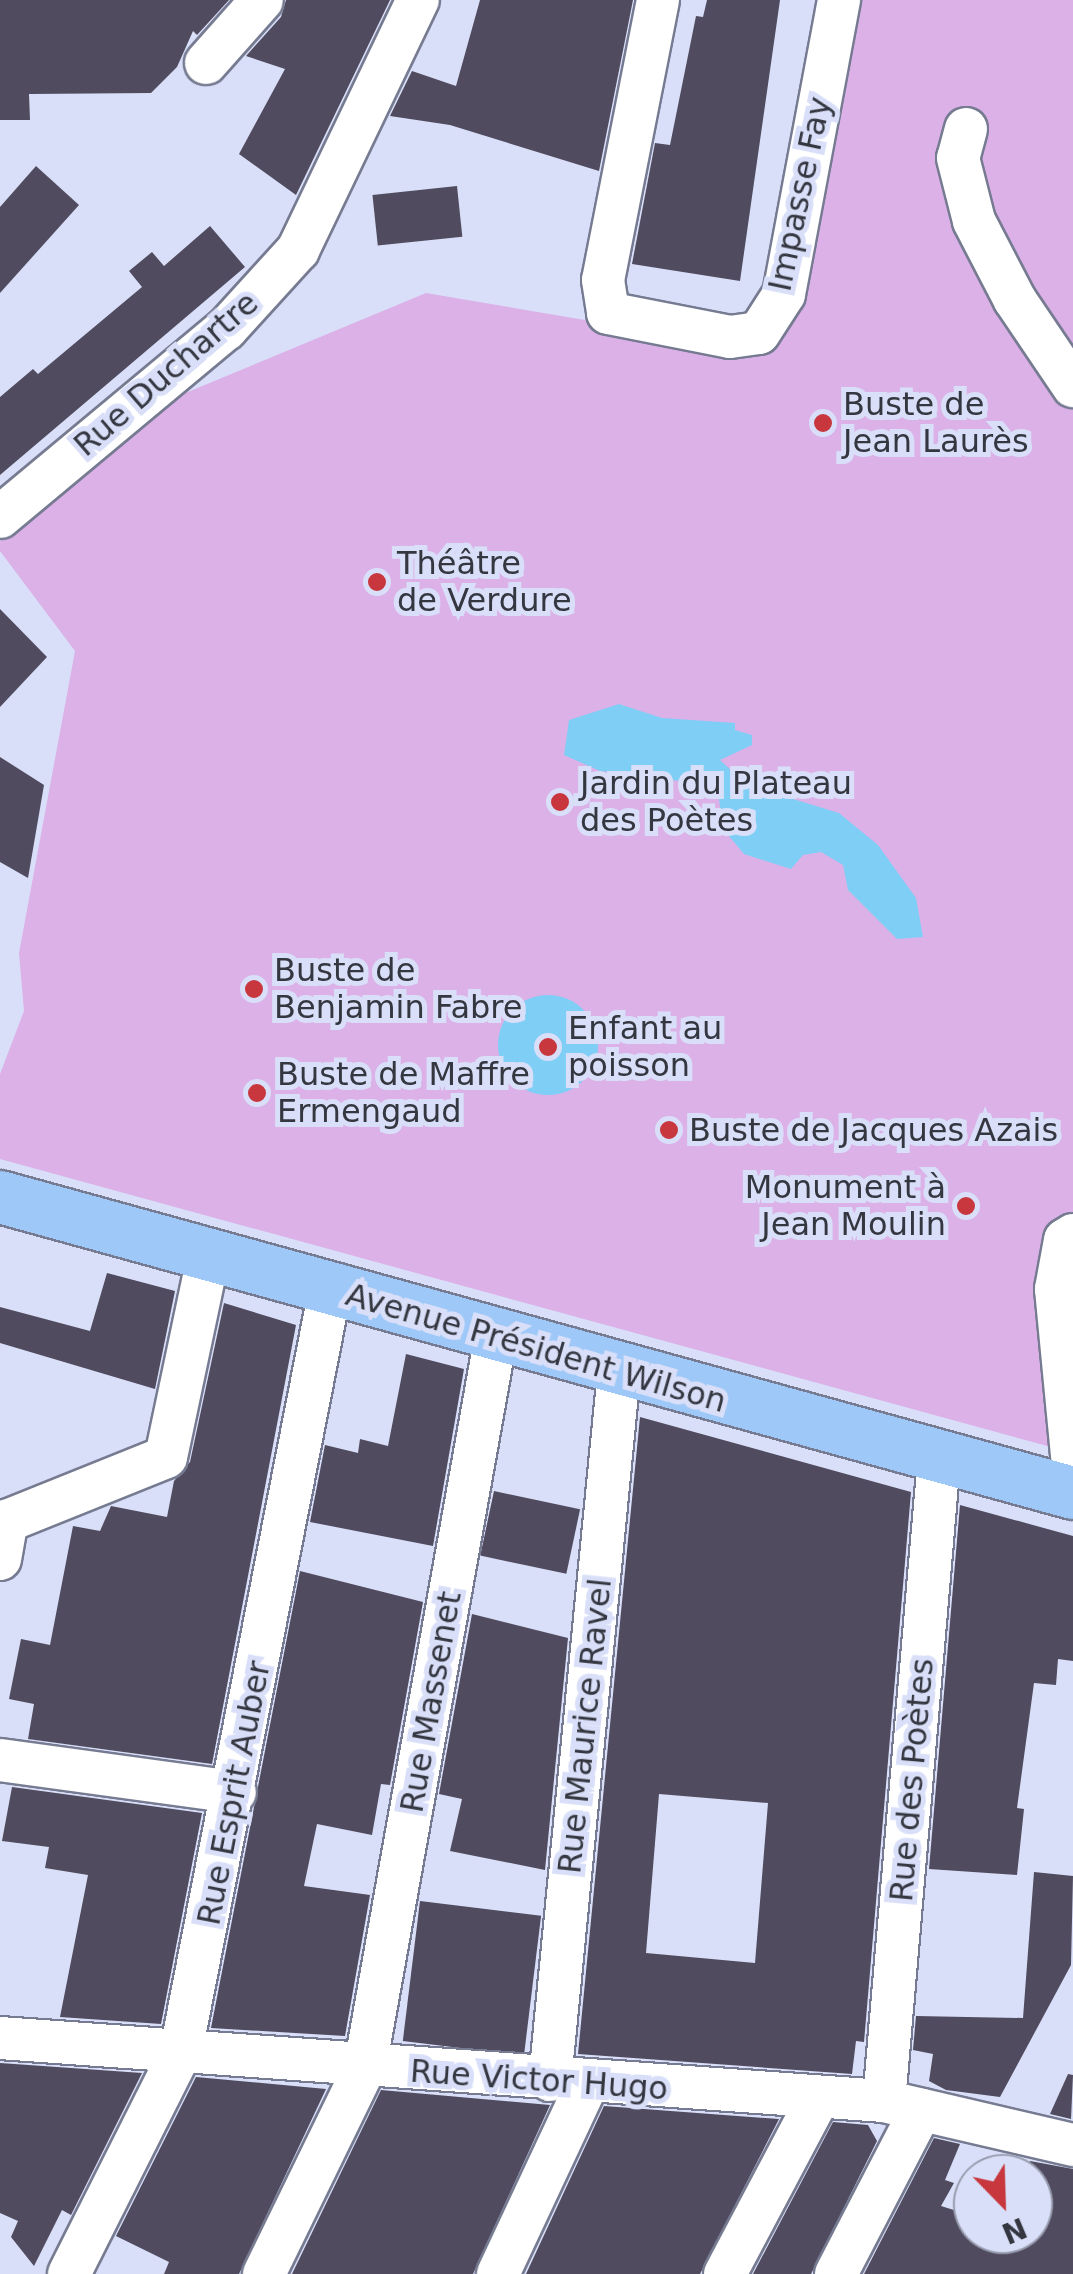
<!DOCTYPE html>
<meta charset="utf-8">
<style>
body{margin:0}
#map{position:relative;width:1073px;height:2274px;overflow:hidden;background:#d9dff8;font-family:"DejaVu Sans",sans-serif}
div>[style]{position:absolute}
.green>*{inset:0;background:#dbb1e8}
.water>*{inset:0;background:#7fcef5}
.round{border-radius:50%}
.building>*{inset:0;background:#504b5f;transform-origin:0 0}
.roads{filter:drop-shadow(2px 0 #767b91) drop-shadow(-2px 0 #767b91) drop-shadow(0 2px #767b91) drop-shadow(0 -2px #767b91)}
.minor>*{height:42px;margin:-21px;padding:0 21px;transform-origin:21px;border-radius:21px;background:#fff}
.major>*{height:52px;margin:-26px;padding:0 26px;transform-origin:26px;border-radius:26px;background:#9ec8f8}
.dots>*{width:28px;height:28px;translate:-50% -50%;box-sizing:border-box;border:5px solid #d9dff8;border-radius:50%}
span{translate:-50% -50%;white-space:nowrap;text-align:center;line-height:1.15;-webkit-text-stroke:10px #d9dff8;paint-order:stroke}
.street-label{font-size:32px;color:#343740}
.poi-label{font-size:32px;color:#343740}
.left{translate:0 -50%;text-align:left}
.right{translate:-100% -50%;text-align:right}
.north{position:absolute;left:953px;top:2154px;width:100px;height:100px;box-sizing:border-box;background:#d9dff8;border:2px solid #979cae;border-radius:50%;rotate:157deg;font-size:28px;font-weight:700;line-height:40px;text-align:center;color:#343740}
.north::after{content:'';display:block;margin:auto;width:35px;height:45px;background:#c7373d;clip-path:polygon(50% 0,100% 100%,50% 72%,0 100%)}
</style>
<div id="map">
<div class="green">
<i style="clip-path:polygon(850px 0,1073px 0,1073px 1453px,0 1159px,0 1074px,24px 1011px,19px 953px,75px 651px,0 551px,0 541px,131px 425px,183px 394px,426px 293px,721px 343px,775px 340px)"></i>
</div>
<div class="water">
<i style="clip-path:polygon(619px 704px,662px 718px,735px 723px,735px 730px,752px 735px,752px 745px,720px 760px,747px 785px,839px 813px,878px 845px,916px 898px,923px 937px,897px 939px,848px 890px,843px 865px,821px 852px,803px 855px,791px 869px,744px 854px,723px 829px,716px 776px,705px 771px,680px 781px,600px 771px,564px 755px,569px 720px)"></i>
<i class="round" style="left:498px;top:995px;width:100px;height:100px"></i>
</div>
<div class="building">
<i style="clip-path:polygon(0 0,229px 0,197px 35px,193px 31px,177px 67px,151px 93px,29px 94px,30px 120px,0 120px)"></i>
<i style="clip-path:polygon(286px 0,390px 0,296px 195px,239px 154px,285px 69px,246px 56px,281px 17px)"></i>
<i style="clip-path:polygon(480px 0,633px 0,599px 171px,450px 125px,390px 116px,412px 71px,456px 86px)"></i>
<i style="clip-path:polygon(707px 0,780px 0,740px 281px,632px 264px,655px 143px,670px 145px,696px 16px,703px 17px)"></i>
<i style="clip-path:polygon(36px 166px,79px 205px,0 293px,0 207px)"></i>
<i style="left:457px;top:186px;width:51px;height:85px;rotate:84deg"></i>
<i style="clip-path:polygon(210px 226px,245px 267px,0 475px,0 397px,33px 369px,38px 374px,142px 287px,129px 271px,152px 252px,164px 266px)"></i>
<i style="clip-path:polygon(0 609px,47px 657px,0 707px)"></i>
<i style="clip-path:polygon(0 757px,44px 785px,28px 878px,0 862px)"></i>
<i style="clip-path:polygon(107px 1273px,175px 1291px,155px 1389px,0 1343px,0 1307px,90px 1331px)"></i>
<i style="clip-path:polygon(224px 1303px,296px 1325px,212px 1764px,28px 1739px,34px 1704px,9px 1699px,21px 1639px,50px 1645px,73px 1526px,100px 1531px,111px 1506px,167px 1517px,174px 1481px,190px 1462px)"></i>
<i style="clip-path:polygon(406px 1354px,464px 1369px,433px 1546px,310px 1522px,325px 1445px,358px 1453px,360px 1439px,388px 1446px)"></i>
<i style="clip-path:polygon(evenodd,640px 1417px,911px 1492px,864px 2042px,856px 2041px,852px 2074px,578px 2054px,640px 1417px,659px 1794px,768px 1803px,755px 1963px,646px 1953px,659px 1794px)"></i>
<i style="left:494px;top:1491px;width:88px;height:66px;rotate:12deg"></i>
<i style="clip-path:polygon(960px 1505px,1073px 1536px,1073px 1661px,1058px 1659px,1056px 1685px,1034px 1683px,1017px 1808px,1024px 1809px,1017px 1875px,929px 1869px)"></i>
<i style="clip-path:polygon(300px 1571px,423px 1602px,390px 1785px,381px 1784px,372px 1835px,317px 1824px,304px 1886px,370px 1895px,345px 2036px,211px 2028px)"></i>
<i style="clip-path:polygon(472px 1614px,568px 1638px,545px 1870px,450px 1851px,462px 1799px,439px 1794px)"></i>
<i style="clip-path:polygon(12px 1787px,202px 1813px,161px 2024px,60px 2017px,88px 1875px,45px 1868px,49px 1847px,2px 1841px)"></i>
<i style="clip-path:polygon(1034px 1872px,1073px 1876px,1071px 1965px,1000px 2097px,946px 2090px,929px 2081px,933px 2054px,913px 2050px,916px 2016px,1023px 2018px)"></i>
<i style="left:420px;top:1901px;width:122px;height:141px;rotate:7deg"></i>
<i style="clip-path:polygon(0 2063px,142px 2073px,71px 2215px,62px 2210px,34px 2266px,11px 2237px,18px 2221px,0 2213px)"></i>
<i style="clip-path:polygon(1068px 2074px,1073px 2075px,1071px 2119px,1050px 2114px)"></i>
<i style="clip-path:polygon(196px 2077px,326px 2089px,239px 2274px,164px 2274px,169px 2262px,116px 2236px)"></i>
<i style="clip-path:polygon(381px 2090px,550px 2105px,473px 2274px,292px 2274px)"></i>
<i style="clip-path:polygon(604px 2106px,779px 2119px,700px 2274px,526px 2274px)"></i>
<i style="clip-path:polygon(833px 2122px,868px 2125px,877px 2141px,811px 2274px,753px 2274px)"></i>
<i style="clip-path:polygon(934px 2138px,960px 2144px,945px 2180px,954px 2183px,941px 2206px,973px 2216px,973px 2234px,1033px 2234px,1033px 2174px,1024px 2174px,1030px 2161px,1073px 2169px,1073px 2274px,864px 2274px)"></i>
</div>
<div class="roads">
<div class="minor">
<i style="left:658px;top:0;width:285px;rotate:101.1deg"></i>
<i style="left:603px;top:280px;width:33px;rotate:81deg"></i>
<i style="left:608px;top:313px;width:124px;rotate:11.1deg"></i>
<i style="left:730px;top:337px;width:29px;rotate:-8deg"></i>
<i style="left:759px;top:333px;width:46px;rotate:-57.3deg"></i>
<i style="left:784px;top:294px;width:299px;rotate:-79.4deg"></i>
<i style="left:206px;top:63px;width:84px;rotate:-48.4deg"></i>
<i style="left:966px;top:129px;width:30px;rotate:105deg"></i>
<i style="left:958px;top:158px;width:65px;rotate:75.7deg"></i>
<i style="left:974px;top:221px;width:89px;rotate:62.6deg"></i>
<i style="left:1015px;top:300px;width:104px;rotate:56deg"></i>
<i style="left:0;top:517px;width:294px;rotate:-39.8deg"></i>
<i style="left:226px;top:329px;width:107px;rotate:-47.7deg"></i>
<i style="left:298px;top:250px;width:277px;rotate:-64.4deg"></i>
<i style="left:1073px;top:1235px;width:9px;rotate:148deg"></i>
<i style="left:1065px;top:1240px;width:50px;rotate:100.4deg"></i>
<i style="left:1056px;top:1289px;width:179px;rotate:84.5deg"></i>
<i style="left:0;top:1559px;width:39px;rotate:-80deg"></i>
<i style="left:7px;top:1521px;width:171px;rotate:-21.9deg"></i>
<i style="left:166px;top:1457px;width:204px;rotate:-78.1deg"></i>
<i style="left:0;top:1760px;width:237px;rotate:7.8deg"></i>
<i style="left:0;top:2038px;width:886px;rotate:4.08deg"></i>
<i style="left:884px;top:2101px;width:194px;rotate:13.1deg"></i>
<i style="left:550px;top:2080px;width:711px;rotate:-84.43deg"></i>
<i style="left:884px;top:2101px;width:644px;rotate:-85.1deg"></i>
<i style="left:69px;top:2274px;width:250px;rotate:-63.3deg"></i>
<i style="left:181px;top:2051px;width:775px;rotate:-78.92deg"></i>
<i style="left:264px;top:2274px;width:230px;rotate:-64deg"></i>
<i style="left:365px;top:2067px;width:743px;rotate:-79.84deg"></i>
<i style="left:498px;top:2274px;width:210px;rotate:-64.9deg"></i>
<i style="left:725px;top:2274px;width:199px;rotate:-62.1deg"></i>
<i style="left:836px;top:2274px;width:185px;rotate:-62.6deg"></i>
</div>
<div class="major">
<i style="left:0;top:1197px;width:1113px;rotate:15.42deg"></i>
</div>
</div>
<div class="dots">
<i style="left:823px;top:423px;background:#c7373d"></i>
<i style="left:377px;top:582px;background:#c7373d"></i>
<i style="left:560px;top:802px;background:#c7373d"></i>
<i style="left:254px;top:989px;background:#c7373d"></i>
<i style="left:548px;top:1047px;background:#c7373d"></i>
<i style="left:257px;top:1093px;background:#c7373d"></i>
<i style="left:669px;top:1130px;background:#c7373d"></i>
<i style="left:966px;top:1206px;background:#c7373d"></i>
</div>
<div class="street-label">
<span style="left:800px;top:194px;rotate:-78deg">Impasse Fay</span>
<span style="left:166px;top:374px;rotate:-41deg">Rue Duchartre</span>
<span style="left:536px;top:1348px;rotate:16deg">Avenue Président Wilson</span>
<span style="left:431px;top:1702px;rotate:-80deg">Rue Massenet</span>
<span style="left:585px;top:1726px;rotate:-84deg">Rue Maurice Ravel</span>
<span style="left:912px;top:1780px;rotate:-85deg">Rue des Poètes</span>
<span style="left:234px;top:1793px;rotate:-79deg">Rue Esprit Auber</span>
<span style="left:539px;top:2080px;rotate:4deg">Rue Victor Hugo</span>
</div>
<div class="poi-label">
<span class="left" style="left:843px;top:423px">Buste de<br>Jean Laurès</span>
<span class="left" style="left:397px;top:582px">Théâtre<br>de Verdure</span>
<span class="left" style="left:580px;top:802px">Jardin du Plateau<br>des Poètes</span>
<span class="left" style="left:274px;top:989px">Buste de<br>Benjamin Fabre</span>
<span class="left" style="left:568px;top:1047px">Enfant au<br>poisson</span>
<span class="left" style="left:277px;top:1093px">Buste de Maffre<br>Ermengaud</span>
<span class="left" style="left:689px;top:1130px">Buste de Jacques Azais</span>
<span class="right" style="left:946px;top:1206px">Monument à<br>Jean Moulin</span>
</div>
<div class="north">N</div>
</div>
